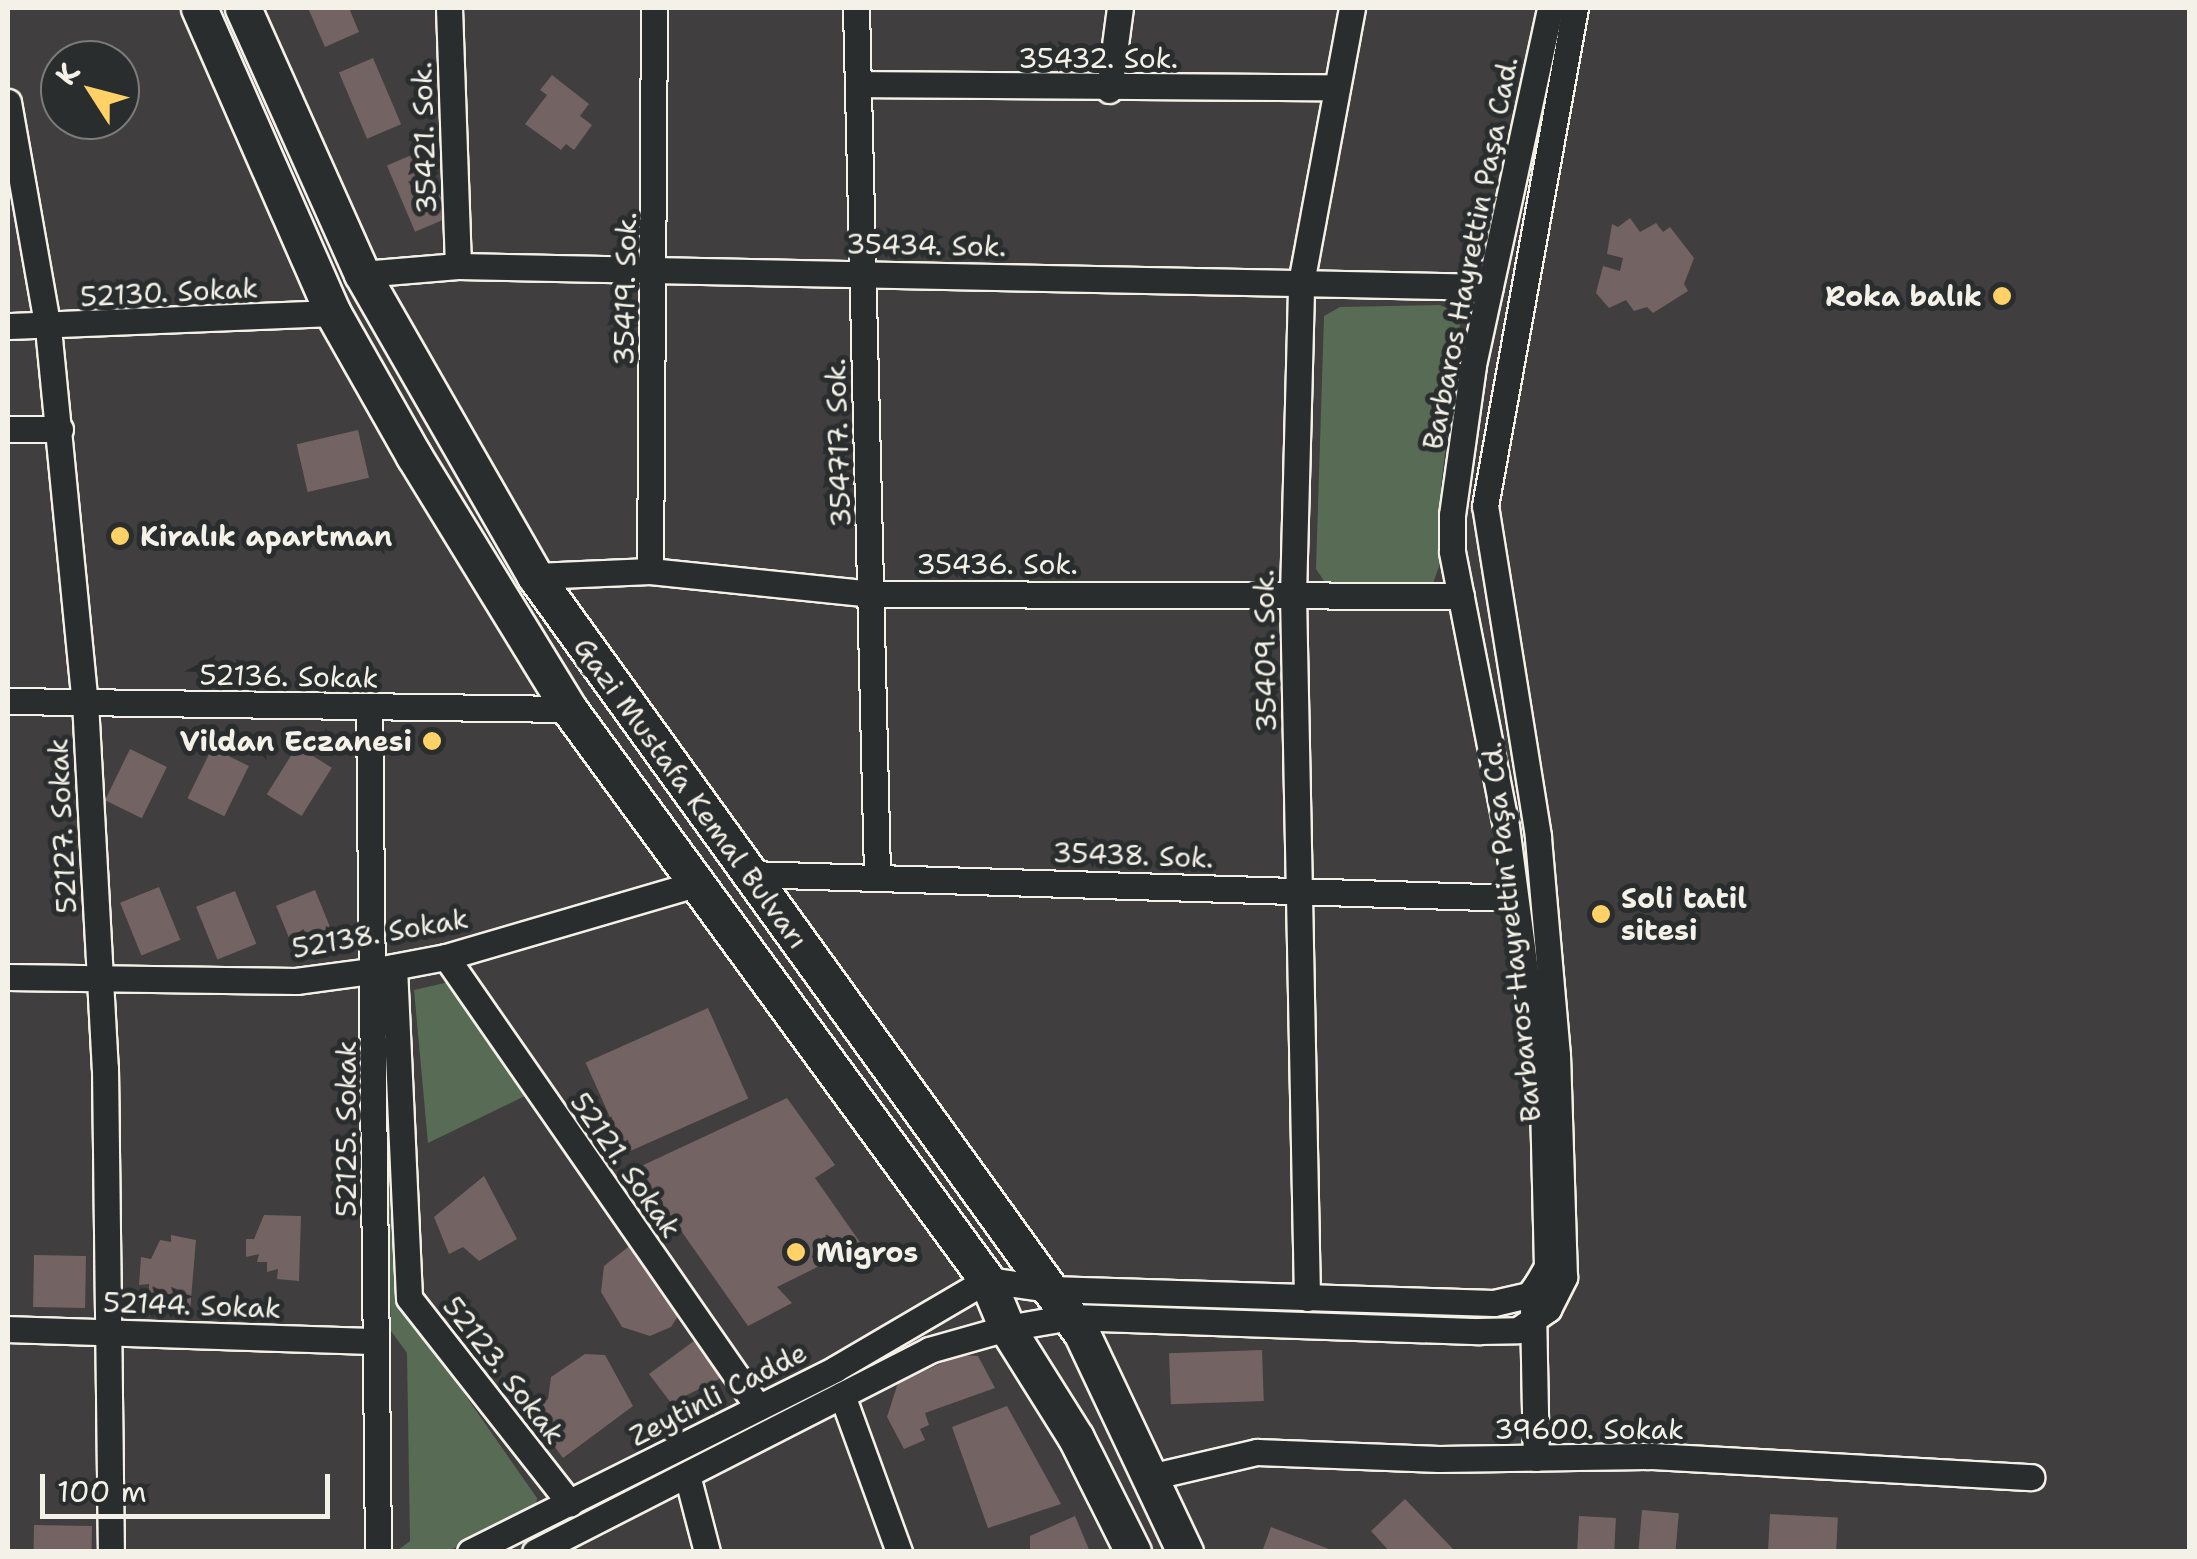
<!DOCTYPE html>
<meta charset="utf-8">
<style>
body{margin:0}
#map{position:relative;width:2197px;height:1559px;overflow:hidden;background:#403e3e;font-family:"Shantell Sans",sans-serif}
div>[style]{position:absolute}
.green>*{inset:0;background:#586b55}
.building>*{inset:0;background:#736463;transform-origin:0 0}
.roads{filter:drop-shadow(2px 0 #f4f1e8) drop-shadow(-2px 0 #f4f1e8) drop-shadow(0 2px #f4f1e8) drop-shadow(0 -2px #f4f1e8)}
.minor>*{height:25px;margin:-12.5px;padding:0 12.5px;transform-origin:12.5px;border-radius:12.5px;background:#2a2d2e}
.highway>*{height:35px;margin:-17.5px;padding:0 17.5px;transform-origin:17.5px;border-radius:17.5px;background:#2a2d2e}
.dots>*{width:28px;height:28px;translate:-50% -50%;box-sizing:border-box;border:5px solid #2a2d2e;border-radius:50%}
span{translate:-50% -50%;white-space:nowrap;text-align:center;line-height:1.15;-webkit-text-stroke:10px #2a2d2e;paint-order:stroke}
.street-label{font-size:28px;color:#f4f1e8}
.poi-label{font-size:28px;color:#f4f1e8;font-weight:700}
.right{translate:-100% -50%;text-align:right}
.left{translate:0 -50%;text-align:left}
.frame{position:absolute;inset:0;border:10px solid #f4f1e8;pointer-events:none}
.north{position:absolute;left:40px;top:40px;width:100px;height:100px;box-sizing:border-box;background:#2a2d2e;border:2px solid #7b7b78;border-radius:50%;rotate:306deg;font-size:28px;font-weight:700;line-height:40px;text-align:center;color:#f4f1e8}
.north::after{content:'';display:block;margin:auto;width:35px;height:45px;background:#ffd166;clip-path:polygon(50% 0,100% 100%,50% 72%,0 100%)}
.scale{position:absolute;left:40px;top:1474px;width:290px;height:45px;box-sizing:border-box;border:5px solid #f4f1e8;border-top:0;padding-left:12px;font-size:30px;line-height:35px;white-space:nowrap;color:#f4f1e8;-webkit-text-stroke:8px #2a2d2e;paint-order:stroke}
</style>
<div id="map">
<div class="green">
<i style="clip-path:polygon(1440px 305px,1459px 314px,1460px 329px,1441px 486px,1441px 561px,1431px 589px,1326px 584px,1316px 569px,1324px 316px,1340px 307px)"></i>
<i style="clip-path:polygon(449px 982px,529px 1094px,428px 1143px,414px 990px)"></i>
<i style="clip-path:polygon(384px 1101px,393px 1102px,401px 1303px,537px 1498px,535px 1511px,448px 1551px,397px 1551px,410px 1541px,407px 1353px,391px 1331px)"></i>
</div>
<div class="building">
<i style="clip-path:polygon(308px 8px,349px 8px,359px 32px,325px 47px)"></i>
<i style="left:373px;top:58px;width:72px;height:37px;rotate:67deg"></i>
<i style="clip-path:polygon(552px 75px,589px 104px,580px 116px,592px 125px,574px 150px,566px 144px,561px 150px,525px 124px,547px 95px,540px 90px)"></i>
<i style="left:421px;top:151px;width:72px;height:37px;rotate:67deg"></i>
<i style="clip-path:polygon(1630px 218px,1640px 232px,1656px 223px,1663px 232px,1670px 227px,1694px 258px,1684px 284px,1688px 291px,1653px 313px,1647px 307px,1634px 311px,1626px 300px,1609px 308px,1596px 293px,1603px 266px,1620px 271px,1623px 258px,1607px 254px,1612px 224px,1618px 227px)"></i>
<i style="left:358px;top:430px;width:49px;height:63px;rotate:77deg"></i>
<i style="left:297px;top:746px;width:41px;height:57px;rotate:32deg"></i>
<i style="left:212px;top:748px;width:41px;height:56px;rotate:26deg"></i>
<i style="left:130px;top:749px;width:41px;height:57px;rotate:26deg"></i>
<i style="left:159px;top:887px;width:57px;height:42px;rotate:68deg"></i>
<i style="left:315px;top:890px;width:57px;height:42px;rotate:68deg"></i>
<i style="left:235px;top:891px;width:57px;height:42px;rotate:68deg"></i>
<i style="left:708px;top:1008px;width:99px;height:134px;rotate:66deg"></i>
<i style="clip-path:polygon(787px 1098px,835px 1165px,815px 1178px,862px 1245px,777px 1287px,792px 1303px,748px 1326px,637px 1168px)"></i>
<i style="clip-path:polygon(484px 1176px,517px 1239px,479px 1261px,463px 1247px,449px 1254px,434px 1217px)"></i>
<i style="clip-path:polygon(264px 1215px,301px 1216px,299px 1281px,277px 1279px,278px 1269px,267px 1272px,267px 1262px,257px 1262px,259px 1254px,246px 1257px,246px 1239px,254px 1239px)"></i>
<i style="clip-path:polygon(171px 1235px,196px 1240px,190px 1311px,164px 1312px,159px 1293px,149px 1293px,149px 1284px,139px 1285px,141px 1257px,151px 1259px,160px 1240px,171px 1242px)"></i>
<i style="clip-path:polygon(632px 1244px,683px 1308px,671px 1327px,650px 1336px,622px 1327px,601px 1292px,604px 1266px)"></i>
<i style="left:34px;top:1255px;width:52px;height:52px;rotate:1deg"></i>
<i style="clip-path:polygon(698px 1338px,721px 1378px,671px 1403px,649px 1374px)"></i>
<i style="left:1262px;top:1350px;width:51px;height:93px;rotate:88deg"></i>
<i style="clip-path:polygon(585px 1354px,605px 1355px,633px 1406px,563px 1458px,528px 1411px,548px 1399px,551px 1377px)"></i>
<i style="clip-path:polygon(959px 1355px,978px 1356px,995px 1388px,925px 1413px,929px 1425px,920px 1429px,925px 1440px,904px 1449px,887px 1417px,898px 1383px)"></i>
<i style="clip-path:polygon(1007px 1406px,1061px 1504px,988px 1528px,952px 1427px)"></i>
<i style="clip-path:polygon(1405px 1499px,1453px 1549px,1450px 1552px,1390px 1552px,1371px 1531px)"></i>
<i style="left:1642px;top:1510px;width:37px;height:42px;rotate:5deg"></i>
<i style="left:1770px;top:1514px;width:68px;height:38px;rotate:3deg"></i>
<i style="clip-path:polygon(1075px 1516px,1090px 1552px,1030px 1552px,1030px 1536px)"></i>
<i style="left:1579px;top:1516px;width:37px;height:36px;rotate:3deg"></i>
<i style="left:34px;top:1525px;width:58px;height:27px;rotate:1deg"></i>
<i style="clip-path:polygon(1271px 1527px,1334px 1551px,1334px 1552px,1262px 1552px)"></i>
</div>
<div class="roads">
<div class="minor">
<i style="left:449px;top:8px;width:258px;rotate:88deg"></i>
<i style="left:856px;top:8px;width:868px;rotate:88.61deg"></i>
<i style="left:858px;top:84px;width:479px;rotate:0.4deg"></i>
<i style="left:1109px;top:90px;width:83px;rotate:-82.4deg"></i>
<i style="left:8px;top:102px;width:230px;rotate:80deg"></i>
<i style="left:48px;top:328px;width:376px;rotate:84.4deg"></i>
<i style="left:85px;top:702px;width:367px;rotate:86.9deg"></i>
<i style="left:105px;top:1068px;width:484px;rotate:89.3deg"></i>
<i style="left:362px;top:274px;width:96px;rotate:-4.8deg"></i>
<i style="left:458px;top:266px;width:1032px;rotate:1.17deg"></i>
<i style="left:8px;top:326px;width:325px;rotate:-2.3deg"></i>
<i style="left:8px;top:429px;width:52px"></i>
<i style="left:650px;top:571px;width:563px;rotate:-89.59deg"></i>
<i style="left:535px;top:576px;width:115px;rotate:-2.5deg"></i>
<i style="left:650px;top:571px;width:224px;rotate:5.9deg"></i>
<i style="left:873px;top:594px;width:588px;rotate:0.19deg"></i>
<i style="left:8px;top:701px;width:561px;rotate:0.82deg"></i>
<i style="left:369px;top:707px;width:845px;rotate:89.39deg"></i>
<i style="left:749px;top:874px;width:766px;rotate:1.79deg"></i>
<i style="left:446px;top:957px;width:548px;rotate:55.27deg"></i>
<i style="left:394px;top:967px;width:331px;rotate:87.4deg"></i>
<i style="left:409px;top:1298px;width:261px;rotate:51.9deg"></i>
<i style="left:8px;top:977px;width:288px;rotate:0.8deg"></i>
<i style="left:296px;top:981px;width:82px;rotate:-7.7deg"></i>
<i style="left:377px;top:970px;width:70px;rotate:-10.7deg"></i>
<i style="left:446px;top:957px;width:259px;rotate:-16.3deg"></i>
<i style="left:1307px;top:1298px;width:703px;rotate:-91.14deg"></i>
<i style="left:1293px;top:595px;width:312px;rotate:-88.5deg"></i>
<i style="left:1301px;top:283px;width:280px;rotate:-79.5deg"></i>
<i style="left:1533px;top:1308px;width:150px;rotate:88.9deg"></i>
<i style="left:8px;top:1329px;width:366px;rotate:1.9deg"></i>
<i style="left:842px;top:1395px;width:167px;rotate:70deg"></i>
<i style="left:687px;top:1475px;width:80px;rotate:75.4deg"></i>
<i style="left:1150px;top:1477px;width:110px;rotate:-13.2deg"></i>
<i style="left:1257px;top:1452px;width:182px;rotate:2.2deg"></i>
<i style="left:1439px;top:1459px;width:213px;rotate:-0.8deg"></i>
<i style="left:1652px;top:1456px;width:380px;rotate:3.2deg"></i>
<i style="left:470px;top:1552px;width:408px;rotate:-26.6deg"></i>
<i style="left:835px;top:1369px;width:176px;rotate:-30.4deg"></i>
<i style="left:987px;top:1280px;width:64px;rotate:8.1deg"></i>
<i style="left:1050px;top:1289px;width:444px;rotate:1.8deg"></i>
<i style="left:1494px;top:1303px;width:36px;rotate:-13deg"></i>
<i style="left:1529px;top:1295px;width:14px;rotate:-54deg"></i>
<i style="left:1537px;top:1284px;width:20px;rotate:-60deg"></i>
<i style="left:1547px;top:1267px;width:160px;rotate:-91.4deg"></i>
<i style="left:1543px;top:1107px;width:282px;rotate:-97.5deg"></i>
<i style="left:1506px;top:827px;width:281px;rotate:-101.1deg"></i>
<i style="left:1452px;top:551px;width:36px;rotate:-90deg"></i>
<i style="left:1452px;top:515px;width:151px;rotate:-82deg"></i>
<i style="left:1473px;top:365px;width:365px;rotate:-77.8deg"></i>
<i style="left:535px;top:1552px;width:443px;rotate:-27.1deg"></i>
<i style="left:929px;top:1350px;width:81px;rotate:-15.8deg"></i>
<i style="left:1007px;top:1328px;width:65px;rotate:-9.8deg"></i>
<i style="left:1071px;top:1317px;width:408px;rotate:2deg"></i>
<i style="left:1479px;top:1331px;width:39px;rotate:-1deg"></i>
<i style="left:1518px;top:1330px;width:37px;rotate:-35deg"></i>
<i style="left:1548px;top:1309px;width:36px;rotate:-63deg"></i>
<i style="left:1564px;top:1277px;width:222px;rotate:-91.8deg"></i>
<i style="left:1557px;top:1055px;width:220px;rotate:-95deg"></i>
<i style="left:1538px;top:836px;width:334px;rotate:-99.1deg"></i>
<i style="left:1485px;top:506px;width:506px;rotate:-79.76deg"></i>
</div>
<div class="highway">
<i style="left:199px;top:8px;width:333px;rotate:66.3deg"></i>
<i style="left:333px;top:313px;width:164px;rotate:60.5deg"></i>
<i style="left:414px;top:456px;width:297px;rotate:58.5deg"></i>
<i style="left:569px;top:709px;width:708px;rotate:53.79deg"></i>
<i style="left:987px;top:1280px;width:52px;rotate:67.4deg"></i>
<i style="left:1007px;top:1328px;width:130px;rotate:57.9deg"></i>
<i style="left:1076px;top:1438px;width:127px;rotate:63.4deg"></i>
<i style="left:243px;top:8px;width:291px;rotate:65.9deg"></i>
<i style="left:362px;top:274px;width:348px;rotate:60.2deg"></i>
<i style="left:535px;top:576px;width:935px;rotate:54.18deg"></i>
<i style="left:1082px;top:1334px;width:241px;rotate:64.7deg"></i>
</div>
</div>
<div class="dots">
<i style="left:2002px;top:296px;background:#ffd166"></i>
<i style="left:120px;top:536px;background:#ffd166"></i>
<i style="left:432px;top:741px;background:#ffd166"></i>
<i style="left:1601px;top:914px;background:#ffd166"></i>
<i style="left:796px;top:1252px;background:#ffd166"></i>
</div>
<div class="street-label">
<span style="left:1098px;top:58px">35432. Sok.</span>
<span style="left:424px;top:138px;rotate:-92deg">35421. Sok.</span>
<span style="left:926px;top:245px;rotate:1deg">35434. Sok.</span>
<span style="left:1470px;top:253px;rotate:-79deg">Barbaros Hayrettin Paşa Cad.</span>
<span style="left:625px;top:289px;rotate:-89deg">35419. Sok.</span>
<span style="left:169px;top:292px;rotate:-3deg">52130. Sokak</span>
<span style="left:838px;top:443px;rotate:-92deg">354717. Sok.</span>
<span style="left:997px;top:564px">35436. Sok.</span>
<span style="left:1265px;top:651px;rotate:-91deg">35409. Sok.</span>
<span style="left:289px;top:676px;rotate:1deg">52136. Sokak</span>
<span style="left:691px;top:793px;rotate:54deg">Gazi Mustafa Kemal Bulvarı</span>
<span style="left:62px;top:826px;rotate:-93deg">52127. Sokak</span>
<span style="left:1133px;top:855px;rotate:2deg">35438. Sok.</span>
<span style="left:1511px;top:932px;rotate:-96deg">Barbaros Hayrettin Paşa Cd.</span>
<span style="left:380px;top:933px;rotate:-10deg">52138. Sokak</span>
<span style="left:346px;top:1129px;rotate:-90deg">52125. Sokak</span>
<span style="left:626px;top:1165px;rotate:55deg">52121. Sokak</span>
<span style="left:192px;top:1305px;rotate:2deg">52144. Sokak</span>
<span style="left:504px;top:1370px;rotate:52deg">52123. Sokak</span>
<span style="left:718px;top:1394px;rotate:-27deg">Zeytinli Cadde</span>
<span style="left:1589px;top:1429px">39600. Sokak</span>
</div>
<div class="poi-label">
<span class="right" style="left:1982px;top:296px">Roka balık</span>
<span class="left" style="left:140px;top:536px">Kiralık apartman</span>
<span class="right" style="left:412px;top:741px">Vildan Eczanesi</span>
<span class="left" style="left:1621px;top:914px">Soli tatil<br>sitesi</span>
<span class="left" style="left:816px;top:1252px">Migros</span>
</div>
<div class="frame"></div>
<div class="north">K</div>
<div class="scale">100 m</div>
</div>
